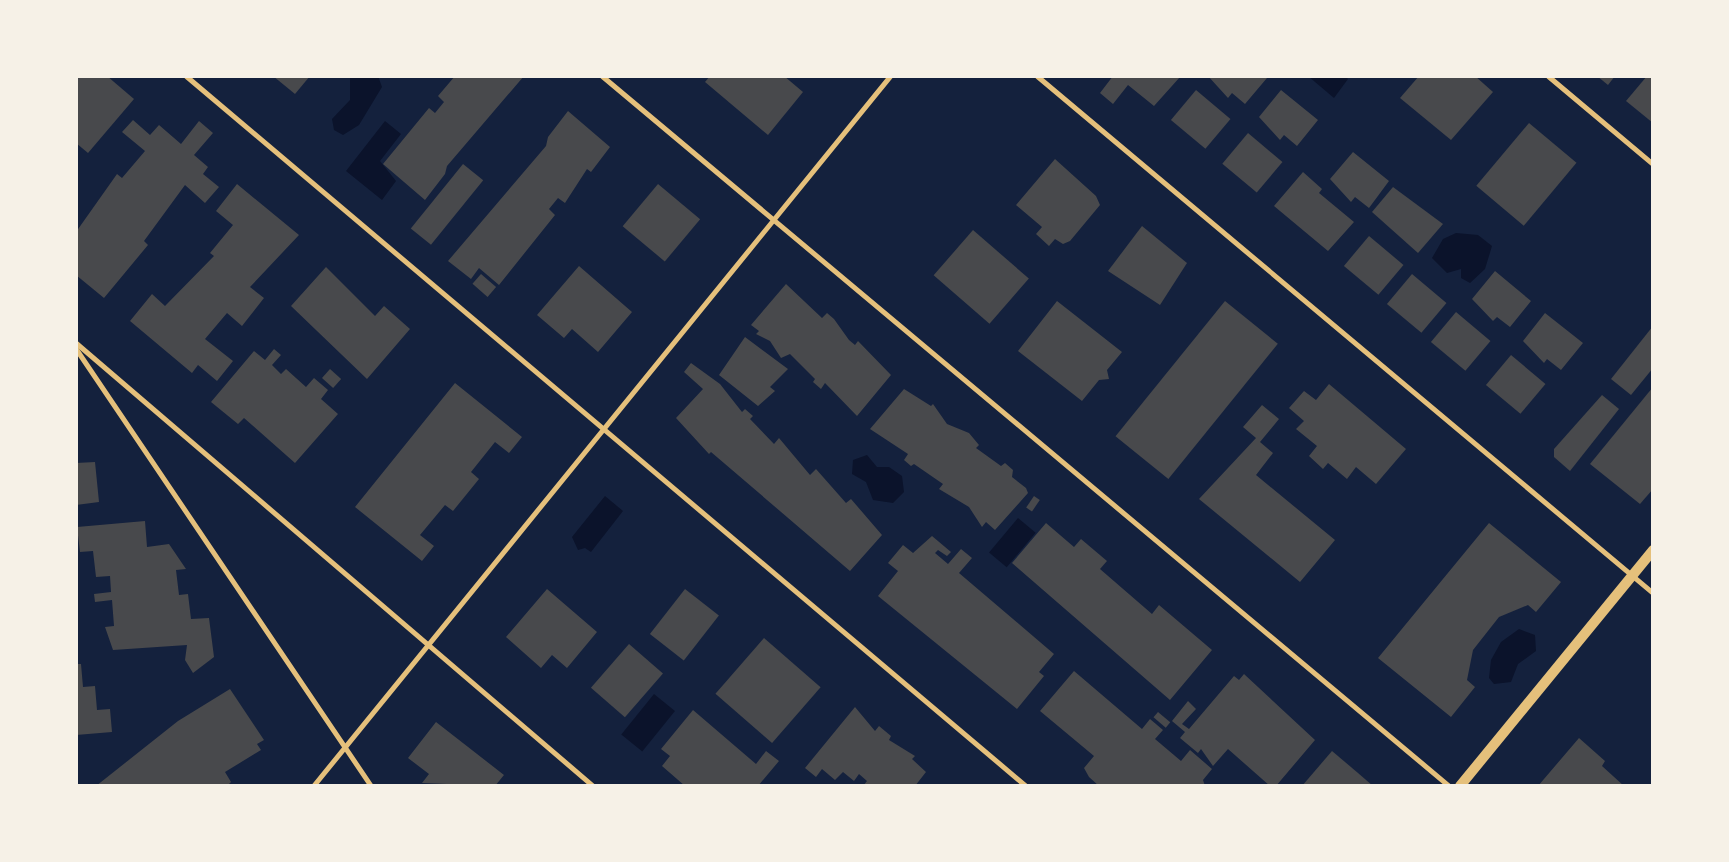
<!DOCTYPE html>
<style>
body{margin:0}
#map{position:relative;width:1729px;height:862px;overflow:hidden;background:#14213d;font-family:"Noto Sans",sans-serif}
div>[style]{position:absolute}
.water>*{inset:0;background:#0b132b;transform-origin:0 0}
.building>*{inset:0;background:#48494c;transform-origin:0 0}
.minor>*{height:5px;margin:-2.5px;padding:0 2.5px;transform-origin:2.5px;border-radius:2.5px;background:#e5c07b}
.secondary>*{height:10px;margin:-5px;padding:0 5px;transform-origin:5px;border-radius:5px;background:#e5c07b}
span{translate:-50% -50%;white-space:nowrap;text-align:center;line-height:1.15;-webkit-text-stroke:5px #f6f1e7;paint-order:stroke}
.frame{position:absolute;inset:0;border:78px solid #f6f1e7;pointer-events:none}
</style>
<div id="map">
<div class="water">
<i style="clip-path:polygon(350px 76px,378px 76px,382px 87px,359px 125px,343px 135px,334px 130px,332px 119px,350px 100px)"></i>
<i style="clip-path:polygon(1308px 76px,1345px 76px,1348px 79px,1334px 98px)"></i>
<i style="clip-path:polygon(385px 121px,401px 134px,380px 161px,396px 181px,382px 200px,346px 171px)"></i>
<i style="clip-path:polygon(1456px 233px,1478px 235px,1492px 246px,1485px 269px,1470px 283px,1461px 278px,1461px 269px,1447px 273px,1432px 258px,1443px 239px)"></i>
<i style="clip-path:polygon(867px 455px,877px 467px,889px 467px,902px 476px,904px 492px,893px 503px,873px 500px,866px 482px,852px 474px,853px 460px)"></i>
<i style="clip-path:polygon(605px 496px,623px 511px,591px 552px,585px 548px,578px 550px,572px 537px)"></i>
<i style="left:1018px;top:518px;width:23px;height:45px;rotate:40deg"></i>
<i style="clip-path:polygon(1519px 629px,1535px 635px,1536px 651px,1518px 664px,1511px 682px,1494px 684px,1489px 678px,1491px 660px,1501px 642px)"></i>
<i style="left:654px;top:694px;width:27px;height:52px;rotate:39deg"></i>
</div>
<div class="building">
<i style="clip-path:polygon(76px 76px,107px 76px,134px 99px,88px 153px,76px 143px)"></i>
<i style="clip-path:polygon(273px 76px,310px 76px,295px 94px)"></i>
<i style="clip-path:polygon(455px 76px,524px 76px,447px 166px,445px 174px,425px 200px,383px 164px,429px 108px,435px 113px,444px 102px,438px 96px)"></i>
<i style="clip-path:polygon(710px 76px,784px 76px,803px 92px,768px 135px,705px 82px)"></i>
<i style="clip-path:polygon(1113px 76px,1179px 76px,1180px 77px,1154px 106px,1128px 85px,1113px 104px,1100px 93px)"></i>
<i style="clip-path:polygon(1208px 76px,1265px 76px,1267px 78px,1245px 104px,1232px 93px,1228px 98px)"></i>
<i style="clip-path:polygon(1419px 76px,1475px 76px,1493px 92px,1451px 140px,1400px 98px)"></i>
<i style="clip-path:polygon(1597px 76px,1615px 76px,1608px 85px)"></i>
<i style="clip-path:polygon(1647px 76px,1653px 76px,1653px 123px,1626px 101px)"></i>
<i style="left:1196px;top:90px;width:45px;height:39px;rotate:40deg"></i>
<i style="clip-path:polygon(1281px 90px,1318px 120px,1297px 146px,1284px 135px,1280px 140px,1259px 117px)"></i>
<i style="clip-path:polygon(568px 111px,610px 147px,591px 172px,587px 169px,565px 203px,558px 198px,549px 209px,555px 215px,499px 285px,479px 268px,471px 279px,448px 261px,546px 146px,548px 137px)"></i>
<i style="clip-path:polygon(133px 120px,150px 135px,159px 125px,181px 144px,199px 121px,213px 133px,194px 155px,208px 167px,203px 174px,219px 187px,205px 203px,185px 185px,144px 241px,148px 245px,104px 298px,76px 275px,76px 232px,117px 174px,122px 178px,145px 151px,122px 132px)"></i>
<i style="left:1529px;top:123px;width:62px;height:82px;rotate:40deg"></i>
<i style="left:1248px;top:133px;width:45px;height:40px;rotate:40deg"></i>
<i style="clip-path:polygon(1353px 152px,1389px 181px,1369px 208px,1355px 197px,1351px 202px,1330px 179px)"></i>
<i style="clip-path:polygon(1055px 159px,1096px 196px,1100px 205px,1070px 241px,1063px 244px,1055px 239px,1049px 246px,1036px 234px,1042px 227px,1016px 205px)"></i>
<i style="left:463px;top:164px;width:26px;height:83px;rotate:39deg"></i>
<i style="clip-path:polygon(1303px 172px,1322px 189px,1319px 193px,1354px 222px,1328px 251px,1274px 206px)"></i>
<i style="clip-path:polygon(237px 184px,299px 235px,250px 287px,264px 298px,242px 326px,227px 313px,205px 339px,233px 361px,217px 381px,198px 365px,192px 373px,130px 321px,152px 294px,165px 306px,214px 256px,210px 253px,233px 225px,216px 211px)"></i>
<i style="left:658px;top:184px;width:55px;height:55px;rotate:40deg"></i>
<i style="clip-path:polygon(1393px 187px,1443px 224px,1418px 253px,1372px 212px)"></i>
<i style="clip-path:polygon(1142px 226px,1187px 263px,1160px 305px,1108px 271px)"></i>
<i style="left:973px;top:230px;width:74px;height:60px;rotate:41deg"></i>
<i style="left:1369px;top:236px;width:45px;height:39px;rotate:40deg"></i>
<i style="clip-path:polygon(579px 266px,632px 312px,598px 352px,572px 329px,564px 338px,537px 315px)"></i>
<i style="clip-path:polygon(326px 267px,375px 316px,384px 306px,410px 329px,367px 379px,291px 306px)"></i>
<i style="clip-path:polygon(1495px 271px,1531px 301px,1510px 327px,1497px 317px,1493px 321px,1472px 299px)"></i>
<i style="left:481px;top:274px;width:20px;height:13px;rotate:41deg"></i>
<i style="left:1412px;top:274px;width:45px;height:39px;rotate:40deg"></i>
<i style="clip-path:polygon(786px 284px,822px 318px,827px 313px,834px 319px,849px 340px,855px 345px,858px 341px,891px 375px,857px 416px,825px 383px,821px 389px,813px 382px,815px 379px,790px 354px,781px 358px,770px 341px,756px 334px,759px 331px,751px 325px)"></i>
<i style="clip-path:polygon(1057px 301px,1122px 352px,1107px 370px,1109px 379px,1099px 380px,1082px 401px,1018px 351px)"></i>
<i style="left:1225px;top:301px;width:68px;height:174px;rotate:39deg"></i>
<i style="left:1456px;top:312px;width:45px;height:39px;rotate:40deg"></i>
<i style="clip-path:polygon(1545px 313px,1583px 343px,1561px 370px,1547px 359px,1544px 363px,1523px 341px)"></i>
<i style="clip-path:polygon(1653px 326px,1653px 368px,1631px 395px,1611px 379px)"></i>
<i style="clip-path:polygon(745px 337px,788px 369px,770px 387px,775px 391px,758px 406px,719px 375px)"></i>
<i style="clip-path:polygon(274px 349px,281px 355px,272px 365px,281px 374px,286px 369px,306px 387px,314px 378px,328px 390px,321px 399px,338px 414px,295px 463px,244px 418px,238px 424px,211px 402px,254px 351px,265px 360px)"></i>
<i style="left:1511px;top:355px;width:45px;height:39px;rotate:40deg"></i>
<i style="clip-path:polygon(691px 363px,720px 384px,742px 412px,745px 409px,753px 416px,750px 419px,774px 444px,779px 438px,810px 475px,816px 469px,846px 503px,851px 499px,882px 535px,850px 571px,711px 452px,709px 454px,676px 418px,703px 389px,684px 372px)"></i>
<i style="left:330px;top:369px;width:15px;height:12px;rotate:42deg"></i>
<i style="clip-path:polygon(455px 383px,522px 437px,509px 453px,495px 442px,471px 472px,479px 479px,453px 511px,445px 505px,420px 535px,434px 546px,422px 561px,355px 507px)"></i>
<i style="clip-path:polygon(1329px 384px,1406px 449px,1376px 484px,1356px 467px,1347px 479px,1328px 463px,1323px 469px,1309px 456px,1317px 446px,1296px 429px,1304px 421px,1289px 408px,1304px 391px,1316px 400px)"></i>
<i style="clip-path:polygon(1653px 387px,1653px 489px,1640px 504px,1590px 464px)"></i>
<i style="clip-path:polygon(904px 389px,931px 406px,933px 404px,947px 424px,969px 433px,979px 445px,976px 448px,1001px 466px,1005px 463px,1013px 470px,1012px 477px,1026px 488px,1028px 493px,995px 530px,986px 522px,982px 527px,969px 507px,939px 489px,943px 484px,914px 464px,911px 466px,904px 460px,908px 454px,870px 429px)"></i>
<i style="clip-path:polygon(1602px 395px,1619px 409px,1570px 471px,1554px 457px,1554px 449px)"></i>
<i style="clip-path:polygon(1262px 405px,1279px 419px,1260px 442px,1273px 453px,1256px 475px,1335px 540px,1300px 582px,1199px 499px,1256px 438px,1243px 427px)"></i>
<i style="clip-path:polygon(95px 462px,99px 502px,76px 505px,76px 463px)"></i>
<i style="left:1034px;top:496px;width:7px;height:14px;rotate:34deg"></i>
<i style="clip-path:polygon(145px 521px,147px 547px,169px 544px,186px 569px,176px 570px,179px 595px,188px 594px,191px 619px,209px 618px,214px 657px,193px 673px,185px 660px,187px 645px,113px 650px,105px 627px,114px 626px,112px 600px,95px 602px,94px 594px,111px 592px,110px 576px,96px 577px,93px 551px,80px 552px,77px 527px)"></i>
<i style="clip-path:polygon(1046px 523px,1074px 547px,1081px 539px,1107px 561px,1100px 569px,1152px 614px,1159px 605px,1212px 650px,1170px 700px,1012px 563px)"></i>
<i style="clip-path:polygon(1489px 523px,1561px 582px,1536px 612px,1528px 605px,1499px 617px,1473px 650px,1467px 680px,1475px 687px,1451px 717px,1378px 658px)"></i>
<i style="clip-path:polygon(932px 536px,951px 552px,947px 556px,938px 550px,935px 553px,948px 564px,961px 549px,972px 558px,959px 573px,1054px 654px,1039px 672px,1044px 676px,1017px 709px,878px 596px,898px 571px,888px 563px,903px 545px,913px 553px)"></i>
<i style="clip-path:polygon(547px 589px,597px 632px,567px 668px,552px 655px,541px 668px,506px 637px)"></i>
<i style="left:685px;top:589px;width:43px;height:57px;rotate:38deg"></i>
<i style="left:764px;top:638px;width:75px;height:74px;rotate:41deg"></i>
<i style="left:629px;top:644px;width:45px;height:58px;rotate:41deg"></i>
<i style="clip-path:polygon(76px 664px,81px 664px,83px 687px,95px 686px,97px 710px,110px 709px,112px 732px,76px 735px)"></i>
<i style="clip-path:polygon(1074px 671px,1142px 729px,1150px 719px,1163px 730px,1155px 739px,1181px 761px,1190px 750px,1212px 769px,1203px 780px,1205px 786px,1099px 786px,1089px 777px,1084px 768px,1094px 756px,1040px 711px)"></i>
<i style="clip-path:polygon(1244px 674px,1315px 740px,1276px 786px,1270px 786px,1228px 749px,1213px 766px,1201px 749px,1198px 753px,1180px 738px,1185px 732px,1172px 721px,1188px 701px,1196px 709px,1182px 724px,1189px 729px,1234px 676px,1239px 680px)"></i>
<i style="clip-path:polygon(230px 689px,264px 740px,257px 744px,261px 750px,225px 772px,231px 782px,227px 786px,96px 786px,178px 721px)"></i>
<i style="clip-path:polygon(855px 707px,875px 731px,879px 726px,891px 736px,889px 740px,915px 756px,912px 759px,926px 772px,915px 786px,863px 786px,867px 781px,859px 774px,854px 781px,843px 772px,835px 780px,822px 769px,816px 777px,805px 768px)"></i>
<i style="clip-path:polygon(693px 710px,756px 764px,766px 751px,779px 761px,758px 786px,685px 786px,662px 766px,670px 756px,661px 749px)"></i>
<i style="left:1158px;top:712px;width:16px;height:7px;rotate:40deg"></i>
<i style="clip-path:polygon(436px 722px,504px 775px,495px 786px,422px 783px,429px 774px,408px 758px)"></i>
<i style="clip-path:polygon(1579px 738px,1605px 761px,1602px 766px,1624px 786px,1538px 786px)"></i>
<i style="clip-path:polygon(1332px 751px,1358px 773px,1373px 786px,1302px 786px)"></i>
</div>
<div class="minor">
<i style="left:186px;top:76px;width:1100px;rotate:40.21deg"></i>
<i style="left:602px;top:76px;width:1105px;rotate:39.97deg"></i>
<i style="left:1037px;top:76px;width:804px;rotate:40.01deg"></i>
<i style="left:1548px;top:76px;width:137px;rotate:40deg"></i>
<i style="left:76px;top:343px;width:681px;rotate:40.59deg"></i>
<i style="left:76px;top:349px;width:527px;rotate:55.98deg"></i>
<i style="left:313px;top:786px;width:915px;rotate:-50.9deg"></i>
</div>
<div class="secondary">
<i style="left:1460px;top:786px;width:305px;rotate:-50.7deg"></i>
</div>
<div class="frame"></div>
</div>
